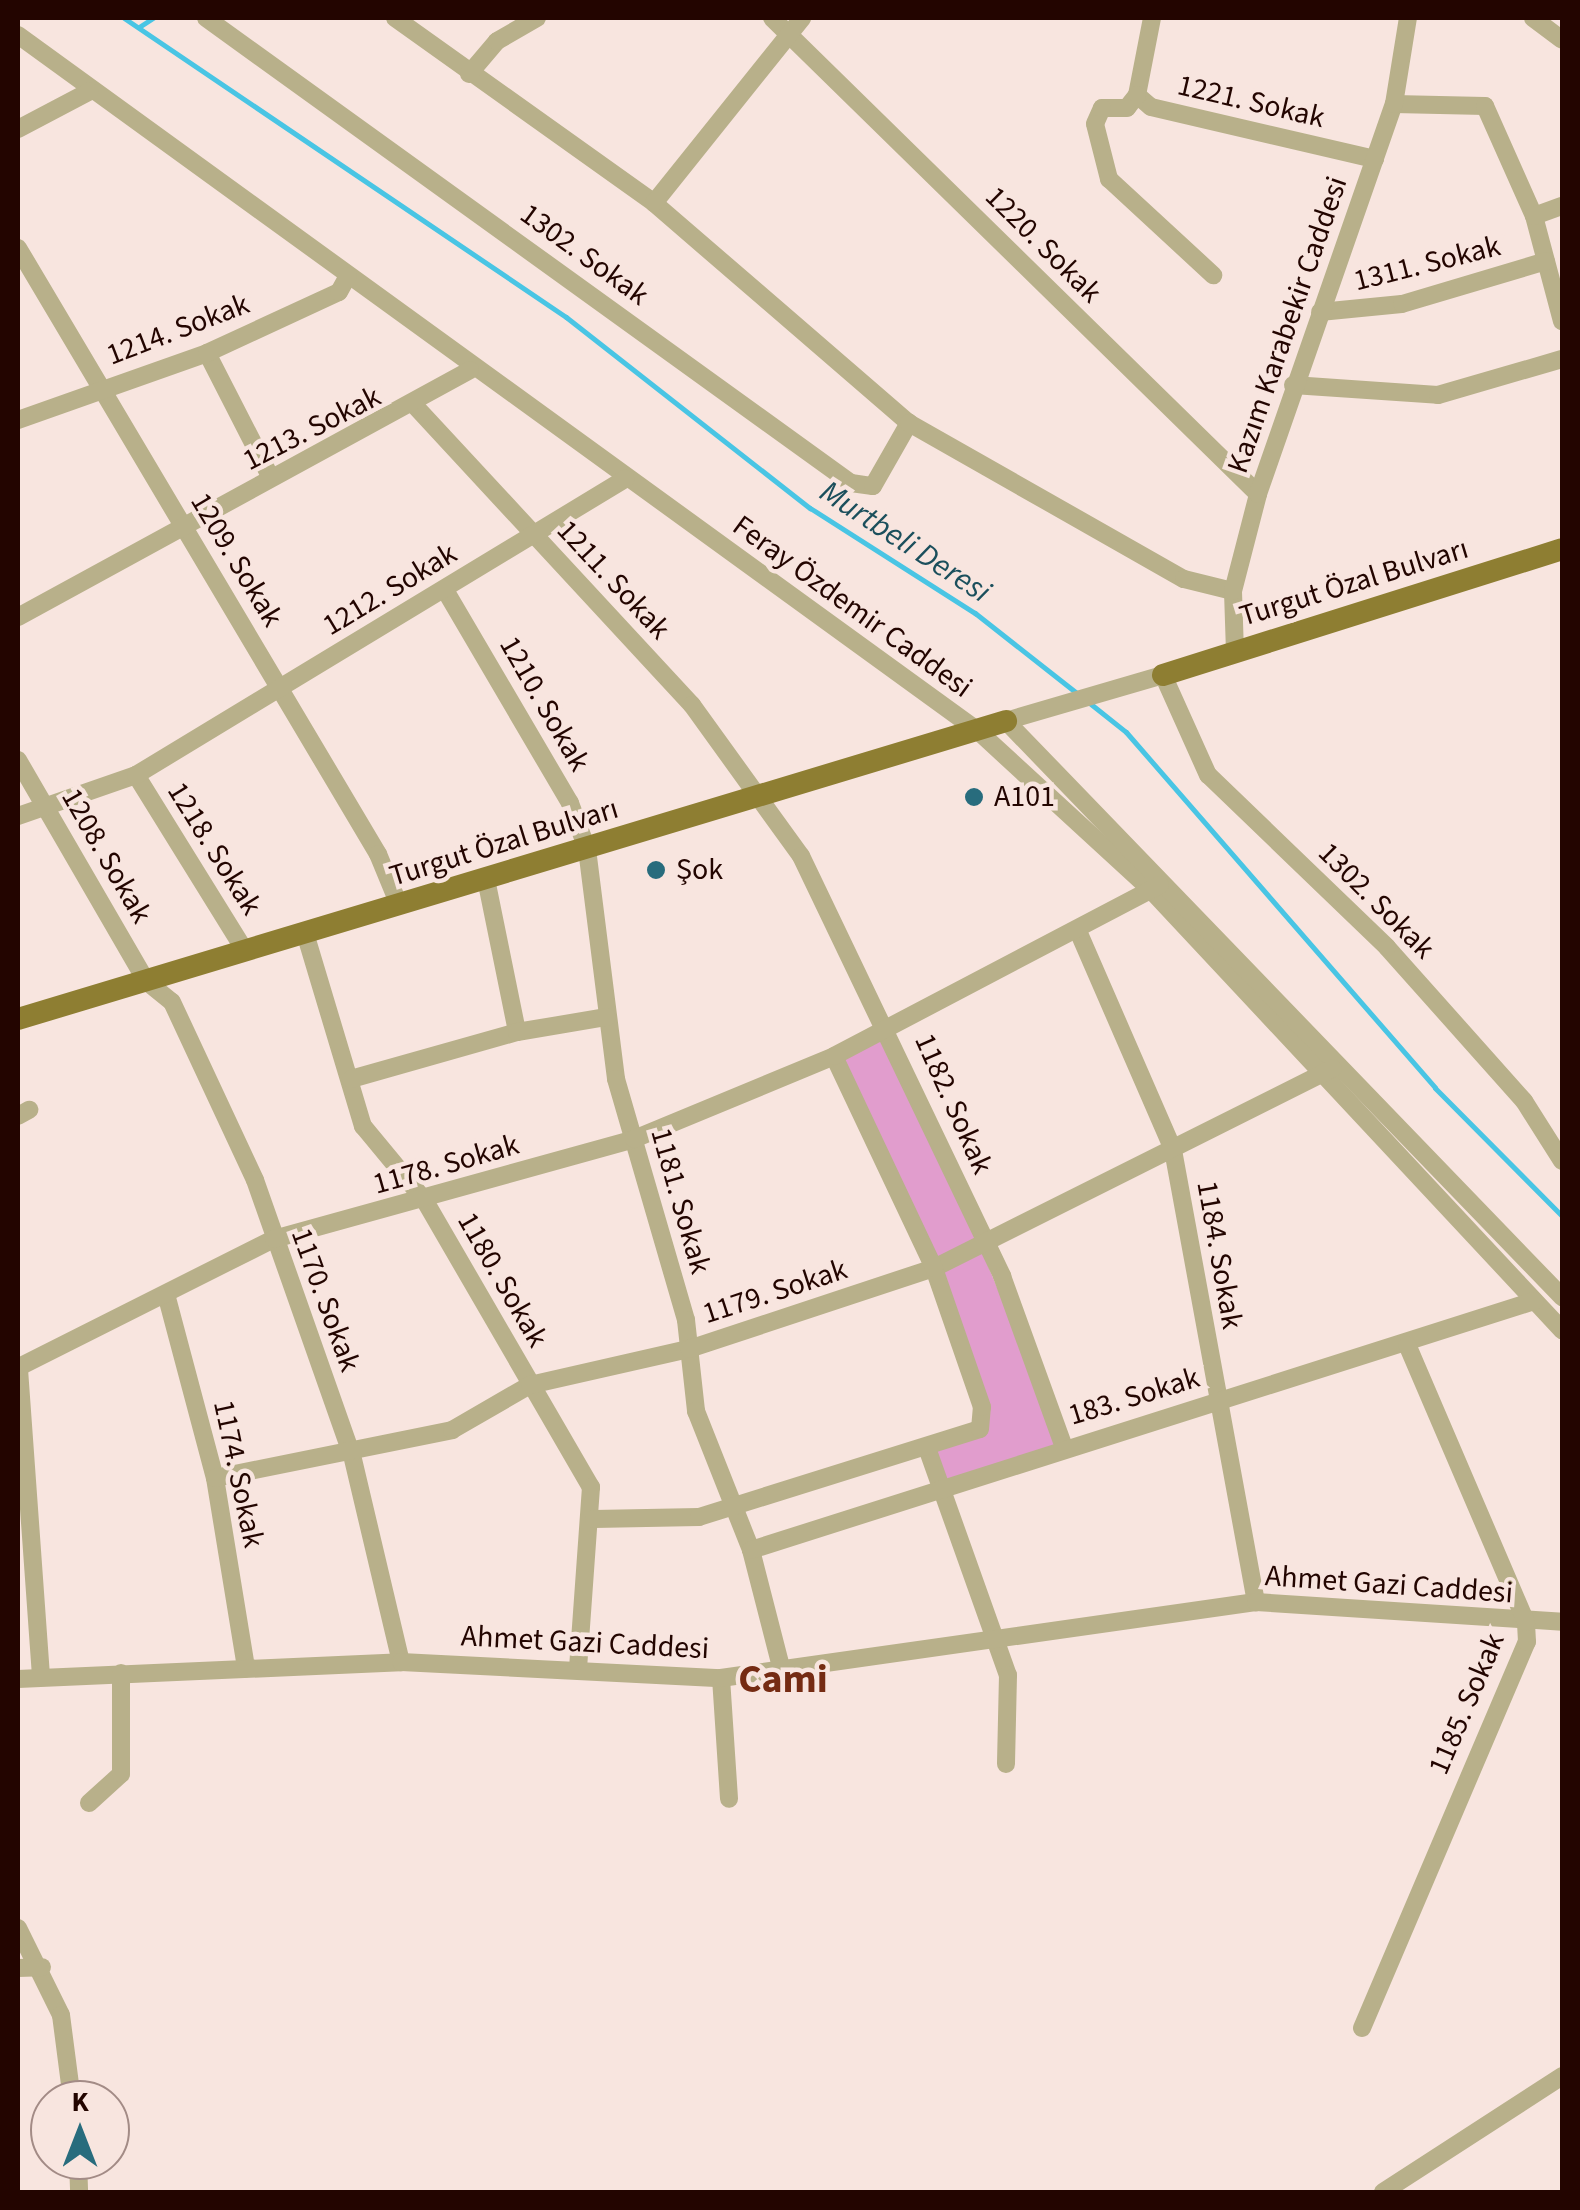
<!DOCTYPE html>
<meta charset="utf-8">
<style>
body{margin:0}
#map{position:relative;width:1580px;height:2210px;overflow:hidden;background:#f8e5df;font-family:"Source Sans 3",sans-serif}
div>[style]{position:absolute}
.green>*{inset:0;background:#e19dcd}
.stream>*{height:5px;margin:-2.5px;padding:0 2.5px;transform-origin:2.5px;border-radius:2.5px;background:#49c5e4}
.minor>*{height:18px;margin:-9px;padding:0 9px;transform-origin:9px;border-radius:9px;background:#b8b08a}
.major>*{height:22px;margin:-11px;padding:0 11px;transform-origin:11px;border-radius:11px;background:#8e7e32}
.dots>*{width:28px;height:28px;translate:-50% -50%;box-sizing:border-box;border:5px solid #f8e5df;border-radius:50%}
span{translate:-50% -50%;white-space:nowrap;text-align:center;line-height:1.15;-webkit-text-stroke:9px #f8e5df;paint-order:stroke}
.street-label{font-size:30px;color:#230500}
.poi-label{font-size:30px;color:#230500}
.left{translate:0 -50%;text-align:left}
.water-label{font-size:32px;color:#1b4f5c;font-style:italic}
.district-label{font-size:40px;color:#752b13;font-weight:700}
.frame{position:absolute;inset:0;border:20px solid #230500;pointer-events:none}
.north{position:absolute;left:30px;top:2080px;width:100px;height:100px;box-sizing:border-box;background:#f8e5df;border:2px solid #a38b86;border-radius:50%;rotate:0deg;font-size:28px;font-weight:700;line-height:40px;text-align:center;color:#230500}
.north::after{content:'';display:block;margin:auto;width:35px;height:45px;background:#286c7d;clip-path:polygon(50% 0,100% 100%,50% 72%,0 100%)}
</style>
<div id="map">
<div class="green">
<i style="clip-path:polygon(889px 1030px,1064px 1447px,940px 1489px,927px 1448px,980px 1429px,934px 1268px,834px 1056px)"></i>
</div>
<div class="stream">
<i style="left:124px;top:18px;width:534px;rotate:34.08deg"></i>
<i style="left:566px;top:317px;width:310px;rotate:38.1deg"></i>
<i style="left:810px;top:508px;width:196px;rotate:32.5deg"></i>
<i style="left:975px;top:613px;width:131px;rotate:38.2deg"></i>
<i style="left:139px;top:27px;width:17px;rotate:-33deg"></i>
<i style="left:1087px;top:701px;width:50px;rotate:38.5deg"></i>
<i style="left:1126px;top:732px;width:471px;rotate:49deg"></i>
<i style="left:1435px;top:1088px;width:180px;rotate:45.2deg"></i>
</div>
<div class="minor">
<i style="left:206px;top:18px;width:795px;rotate:35.79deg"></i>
<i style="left:851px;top:483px;width:22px;rotate:8deg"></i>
<i style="left:873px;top:486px;width:73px;rotate:-60.3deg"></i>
<i style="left:395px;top:18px;width:318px;rotate:35.5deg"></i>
<i style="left:654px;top:203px;width:337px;rotate:40.8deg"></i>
<i style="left:909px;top:423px;width:316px;rotate:29.6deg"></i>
<i style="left:1184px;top:579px;width:50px;rotate:13.8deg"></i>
<i style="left:772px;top:18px;width:680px;rotate:44.4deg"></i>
<i style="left:1152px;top:18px;width:78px;rotate:101deg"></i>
<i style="left:1137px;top:95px;width:18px;rotate:41deg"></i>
<i style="left:1151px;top:107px;width:230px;rotate:13.1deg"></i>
<i style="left:1533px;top:18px;width:36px;rotate:37deg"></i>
<i style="left:18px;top:35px;width:1186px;rotate:35.94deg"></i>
<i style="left:978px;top:731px;width:236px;rotate:42.6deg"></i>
<i style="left:1152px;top:891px;width:601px;rotate:46.96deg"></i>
<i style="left:469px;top:74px;width:43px;rotate:-49.7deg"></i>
<i style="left:497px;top:41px;width:46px;rotate:-29.9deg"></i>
<i style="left:1137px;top:95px;width:16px;rotate:128deg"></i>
<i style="left:1127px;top:108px;width:25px;rotate:180deg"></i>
<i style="left:1102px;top:108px;width:17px;rotate:114deg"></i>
<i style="left:1095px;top:124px;width:57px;rotate:75.7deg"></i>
<i style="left:1109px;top:179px;width:142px;rotate:42.7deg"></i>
<i style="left:1394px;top:104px;width:91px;rotate:1.3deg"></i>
<i style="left:1485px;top:106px;width:120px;rotate:66deg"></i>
<i style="left:1534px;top:216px;width:109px;rotate:75.1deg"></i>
<i style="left:18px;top:129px;width:81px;rotate:-27.8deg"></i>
<i style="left:654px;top:203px;width:237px;rotate:-51.3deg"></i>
<i style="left:1534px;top:216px;width:30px;rotate:-20deg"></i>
<i style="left:18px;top:248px;width:705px;rotate:59.29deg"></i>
<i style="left:378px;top:854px;width:55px;rotate:67.6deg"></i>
<i style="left:1320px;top:312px;width:82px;rotate:-5.6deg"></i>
<i style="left:1402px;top:304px;width:150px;rotate:-16.6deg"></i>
<i style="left:207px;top:353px;width:140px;rotate:62.9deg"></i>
<i style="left:1293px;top:385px;width:145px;rotate:3.9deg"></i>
<i style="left:1438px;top:395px;width:129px;rotate:-16.2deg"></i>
<i style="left:416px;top:407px;width:406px;rotate:47.2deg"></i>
<i style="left:692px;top:705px;width:186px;rotate:54.2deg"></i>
<i style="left:801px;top:856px;width:466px;rotate:64.4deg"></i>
<i style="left:1002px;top:1276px;width:182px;rotate:70.1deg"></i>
<i style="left:18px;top:420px;width:201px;rotate:-19.5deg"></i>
<i style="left:207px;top:353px;width:145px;rotate:-24.8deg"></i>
<i style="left:339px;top:292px;width:18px;rotate:-61deg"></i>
<i style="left:445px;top:590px;width:247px;rotate:59.6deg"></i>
<i style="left:570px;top:803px;width:49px;rotate:69.7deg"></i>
<i style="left:587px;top:849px;width:232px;rotate:82.8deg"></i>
<i style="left:616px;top:1079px;width:251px;rotate:73.8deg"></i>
<i style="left:686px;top:1320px;width:92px;rotate:83.7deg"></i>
<i style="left:696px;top:1411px;width:149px;rotate:68.4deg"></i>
<i style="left:751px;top:1550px;width:129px;rotate:75.6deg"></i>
<i style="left:18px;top:617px;width:515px;rotate:-28.65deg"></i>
<i style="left:1235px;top:652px;width:61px;rotate:-91.9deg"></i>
<i style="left:1233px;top:591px;width:100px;rotate:-75.5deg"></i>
<i style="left:1258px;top:494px;width:413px;rotate:-70.8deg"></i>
<i style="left:1394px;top:104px;width:87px;rotate:-80.8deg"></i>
<i style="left:18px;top:760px;width:255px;rotate:59.9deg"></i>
<i style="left:146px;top:981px;width:33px;rotate:39deg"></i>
<i style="left:172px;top:1002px;width:196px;rotate:65deg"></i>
<i style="left:255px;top:1180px;width:292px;rotate:70.6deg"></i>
<i style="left:352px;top:1455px;width:213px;rotate:76.7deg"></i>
<i style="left:136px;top:775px;width:207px;rotate:58.2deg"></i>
<i style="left:18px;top:816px;width:125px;rotate:-19.2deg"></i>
<i style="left:136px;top:775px;width:572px;rotate:-31.19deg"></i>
<i style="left:486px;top:879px;width:156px;rotate:78.5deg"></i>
<i style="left:1078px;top:931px;width:239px;rotate:66.5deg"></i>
<i style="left:1173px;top:1150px;width:460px;rotate:79.6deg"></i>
<i style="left:305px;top:933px;width:202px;rotate:73.3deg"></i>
<i style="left:363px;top:1126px;width:97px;rotate:50.4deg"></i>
<i style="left:425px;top:1201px;width:331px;rotate:59.9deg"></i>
<i style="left:591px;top:1487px;width:182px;rotate:94.1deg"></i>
<i style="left:351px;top:1079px;width:173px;rotate:-15.8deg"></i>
<i style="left:517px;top:1032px;width:91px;rotate:-9.5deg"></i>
<i style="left:18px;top:1116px;width:13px;rotate:-29deg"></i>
<i style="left:1562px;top:1161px;width:71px;rotate:-122.3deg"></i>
<i style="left:1524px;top:1101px;width:206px;rotate:-131.7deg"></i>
<i style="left:1387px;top:947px;width:248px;rotate:-136.1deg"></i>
<i style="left:1208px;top:775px;width:110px;rotate:-114.2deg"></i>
<i style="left:1163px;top:675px;width:164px;rotate:163.7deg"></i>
<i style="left:1006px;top:721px;width:801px;rotate:46.01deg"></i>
<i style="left:166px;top:1294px;width:190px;rotate:75.1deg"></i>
<i style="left:215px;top:1478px;width:193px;rotate:80.7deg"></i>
<i style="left:927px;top:1448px;width:241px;rotate:70.4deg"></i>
<i style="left:1008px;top:1675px;width:89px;rotate:91.3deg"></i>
<i style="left:215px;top:1478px;width:242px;rotate:-11.4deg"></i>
<i style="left:452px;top:1430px;width:90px;rotate:-30deg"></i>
<i style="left:530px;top:1385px;width:163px;rotate:-12.8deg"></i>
<i style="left:689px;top:1349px;width:258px;rotate:-18.3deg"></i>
<i style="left:934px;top:1268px;width:446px;rotate:-26.6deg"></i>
<i style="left:594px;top:1519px;width:105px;rotate:-1.1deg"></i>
<i style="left:699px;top:1517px;width:294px;rotate:-17.4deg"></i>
<i style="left:980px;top:1429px;width:22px;rotate:-85deg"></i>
<i style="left:982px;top:1407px;width:147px;rotate:-109.1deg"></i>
<i style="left:934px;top:1268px;width:234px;rotate:-115.3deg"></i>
<i style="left:751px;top:1550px;width:822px;rotate:-17.64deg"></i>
<i style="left:41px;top:1676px;width:310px;rotate:-94.1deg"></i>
<i style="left:19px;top:1367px;width:285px;rotate:-26.7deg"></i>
<i style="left:274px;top:1239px;width:374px;rotate:-15.5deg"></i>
<i style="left:634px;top:1139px;width:217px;rotate:-22.5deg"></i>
<i style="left:834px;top:1056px;width:368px;rotate:-27.7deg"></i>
<i style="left:721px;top:1678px;width:121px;rotate:86.2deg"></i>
<i style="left:18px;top:1679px;width:383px;rotate:-2.5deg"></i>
<i style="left:401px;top:1662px;width:320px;rotate:2.9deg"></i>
<i style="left:721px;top:1678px;width:540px;rotate:-8.09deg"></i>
<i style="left:1256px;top:1602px;width:307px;rotate:3.7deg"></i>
<i style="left:89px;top:1803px;width:43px;rotate:-42.2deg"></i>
<i style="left:121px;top:1774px;width:101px;rotate:-90deg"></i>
<i style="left:18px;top:1928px;width:97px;rotate:63.7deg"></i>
<i style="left:61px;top:2015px;width:86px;rotate:82.6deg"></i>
<i style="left:18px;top:1968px;width:24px;rotate:-2deg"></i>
<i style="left:1362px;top:2028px;width:420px;rotate:-66.9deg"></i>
<i style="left:1527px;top:1642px;width:20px;rotate:-93deg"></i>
<i style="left:1526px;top:1622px;width:301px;rotate:-113.2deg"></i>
<i style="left:78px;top:2160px;width:32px;rotate:88deg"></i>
<i style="left:1383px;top:2192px;width:213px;rotate:-32.9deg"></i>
</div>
<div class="major">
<i style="left:1163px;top:675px;width:418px;rotate:-17.5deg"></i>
<i style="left:18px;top:1019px;width:1032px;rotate:-16.78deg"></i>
</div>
<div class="dots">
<i style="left:974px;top:797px;background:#286c7d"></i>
<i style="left:656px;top:870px;background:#286c7d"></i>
</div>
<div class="street-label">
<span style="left:1251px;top:102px;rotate:13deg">1221. Sokak</span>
<span style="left:1043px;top:245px;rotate:45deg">1220. Sokak</span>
<span style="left:584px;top:255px;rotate:36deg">1302. Sokak</span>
<span style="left:1427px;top:264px;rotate:-14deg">1311. Sokak</span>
<span style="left:1288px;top:325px;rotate:-71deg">Kazım Karabekir Caddesi</span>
<span style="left:178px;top:330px;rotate:-21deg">1214. Sokak</span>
<span style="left:312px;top:429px;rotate:-27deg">1213. Sokak</span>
<span style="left:236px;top:560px;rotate:59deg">1209. Sokak</span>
<span style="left:613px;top:580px;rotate:47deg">1211. Sokak</span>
<span style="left:1354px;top:583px;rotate:-17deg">Turgut Özal Bulvarı</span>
<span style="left:390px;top:590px;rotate:-31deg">1212. Sokak</span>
<span style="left:852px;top:607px;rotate:36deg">Feray Özdemir Caddesi</span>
<span style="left:544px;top:704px;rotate:60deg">1210. Sokak</span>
<span style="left:504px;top:843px;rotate:-17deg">Turgut Özal Bulvarı</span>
<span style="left:214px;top:849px;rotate:58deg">1218. Sokak</span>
<span style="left:106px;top:856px;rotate:60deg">1208. Sokak</span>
<span style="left:1376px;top:901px;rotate:45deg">1302. Sokak</span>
<span style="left:953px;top:1104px;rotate:66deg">1182. Sokak</span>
<span style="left:446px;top:1165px;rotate:-16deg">1178. Sokak</span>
<span style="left:680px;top:1201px;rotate:74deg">1181. Sokak</span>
<span style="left:1219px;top:1255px;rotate:80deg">1184. Sokak</span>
<span style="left:502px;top:1280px;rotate:60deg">1180. Sokak</span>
<span style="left:775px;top:1292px;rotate:-18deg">1179. Sokak</span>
<span style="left:325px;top:1300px;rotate:70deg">1170. Sokak</span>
<span style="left:1134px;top:1397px;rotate:-17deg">183. Sokak</span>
<span style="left:238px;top:1474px;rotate:78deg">1174. Sokak</span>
<span style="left:1389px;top:1585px;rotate:4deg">Ahmet Gazi Caddesi</span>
<span style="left:585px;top:1643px;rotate:3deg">Ahmet Gazi Caddesi</span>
<span style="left:1467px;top:1704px;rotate:-67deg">1185. Sokak</span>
</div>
<div class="poi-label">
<span class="left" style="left:994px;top:797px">A101</span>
<span class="left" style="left:676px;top:870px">Şok</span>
</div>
<div class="water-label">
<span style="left:905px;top:542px;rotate:33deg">Murtbeli Deresi</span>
</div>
<div class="district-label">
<span style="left:783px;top:1680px">Cami</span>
</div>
<div class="frame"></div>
<div class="north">K</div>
</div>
